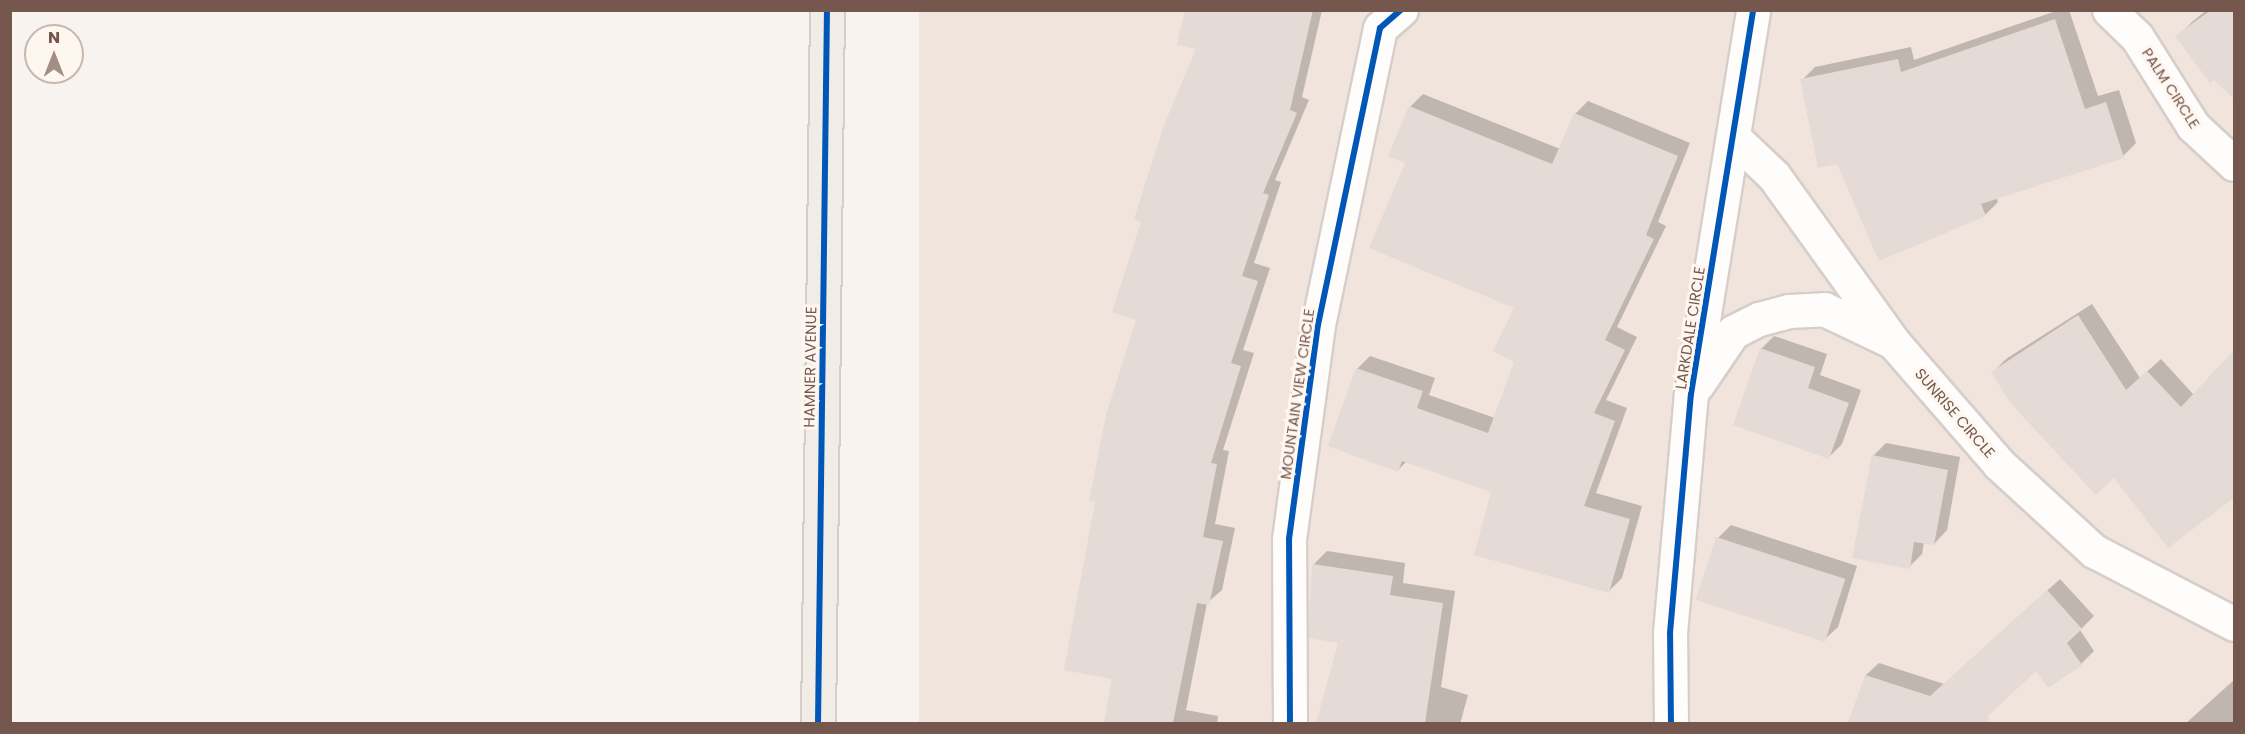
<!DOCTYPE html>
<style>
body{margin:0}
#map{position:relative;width:2245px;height:734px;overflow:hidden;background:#f8f3ee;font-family:Poppins,sans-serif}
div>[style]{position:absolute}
.residential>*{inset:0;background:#f0e4dc;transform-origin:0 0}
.shadow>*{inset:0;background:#0003}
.building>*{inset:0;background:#e4dbd6;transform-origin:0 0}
.roads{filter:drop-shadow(2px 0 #d6ceca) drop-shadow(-2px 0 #d6ceca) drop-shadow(0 2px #d6ceca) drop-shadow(0 -2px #d6ceca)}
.street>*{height:33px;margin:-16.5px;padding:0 16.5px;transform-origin:16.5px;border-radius:16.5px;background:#fefdfc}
.primary>*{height:33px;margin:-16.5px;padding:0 16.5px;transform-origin:16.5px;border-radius:16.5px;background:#f2ece7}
.cycleway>*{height:6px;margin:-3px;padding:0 3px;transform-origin:3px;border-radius:3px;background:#0057b8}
span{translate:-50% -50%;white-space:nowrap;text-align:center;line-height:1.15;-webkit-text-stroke:6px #fef7f0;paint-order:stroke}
.street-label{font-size:15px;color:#75574e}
.frame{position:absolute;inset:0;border:12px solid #75574e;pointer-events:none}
.north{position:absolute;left:24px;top:24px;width:60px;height:60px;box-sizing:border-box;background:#fef7f0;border:2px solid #c7b7af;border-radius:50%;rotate:0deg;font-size:16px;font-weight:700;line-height:24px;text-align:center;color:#75574e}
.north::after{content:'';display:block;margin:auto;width:21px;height:27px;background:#a38e86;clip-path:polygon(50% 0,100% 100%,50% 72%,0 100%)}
</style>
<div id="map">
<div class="residential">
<i style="left:919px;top:11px;width:1315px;height:712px"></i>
</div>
<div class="shadow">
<i style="clip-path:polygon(1187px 10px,1322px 10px,1302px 97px,1309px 100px,1275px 180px,1281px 182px,1254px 263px,1270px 268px,1243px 350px,1254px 353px,1223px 450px,1229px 451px,1215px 524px,1235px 528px,1222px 590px,1207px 603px,1186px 710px,1218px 716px,1217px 724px,1105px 724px,1113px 678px,1138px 319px,1198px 48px)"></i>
<i style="clip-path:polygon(2059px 10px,2069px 10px,2098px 96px,2119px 90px,2136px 143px,2123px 156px,1996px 197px,1998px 202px,1985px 215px,1802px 80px,1815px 67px,1911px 47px,1914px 60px)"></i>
<i style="clip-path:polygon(2207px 10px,2234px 10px,2177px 37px,2193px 21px)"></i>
<i style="clip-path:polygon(1423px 94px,1560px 149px,1575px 114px,1588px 101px,1690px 143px,1658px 222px,1666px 226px,1617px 327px,1637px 337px,1606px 400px,1627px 408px,1596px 493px,1642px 506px,1622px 578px,1609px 591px,1493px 492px,1407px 461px,1398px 470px,1357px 369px,1370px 356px,1435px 378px,1429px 395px,1495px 418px,1516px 361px,1516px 307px,1407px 162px,1410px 107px)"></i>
<i style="clip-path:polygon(2092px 304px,2140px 378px,2161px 359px,2194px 395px,2234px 495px,2115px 476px,1993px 372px,2006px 359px)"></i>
<i style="clip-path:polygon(1774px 336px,1827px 354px,1820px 375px,1861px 390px,1842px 444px,1829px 457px,1761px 349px)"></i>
<i style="clip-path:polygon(1886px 443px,1960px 457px,1947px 530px,1934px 544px,1924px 542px,1922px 554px,1909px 567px,1873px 456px)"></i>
<i style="clip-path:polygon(1731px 525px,1857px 566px,1838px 627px,1824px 640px,1718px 538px)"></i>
<i style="clip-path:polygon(1327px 551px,1405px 563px,1403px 583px,1455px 591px,1441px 687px,1468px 695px,1460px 724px,1318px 724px,1340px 642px,1314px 564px)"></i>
<i style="clip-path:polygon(2060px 579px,2094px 616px,2080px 630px,2094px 651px,2081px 664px,2048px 686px,2036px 669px,1977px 724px,1850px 724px,1866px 675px,1879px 663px,1944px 684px)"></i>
<i style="clip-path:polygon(2234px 680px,2234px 724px,2185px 724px)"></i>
</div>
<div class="building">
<i style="clip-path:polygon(1185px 10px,1313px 10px,1290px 110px,1297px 113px,1263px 193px,1269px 195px,1242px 276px,1258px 281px,1231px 363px,1241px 366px,1211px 463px,1217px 464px,1203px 537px,1223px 541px,1209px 605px,1197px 603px,1173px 723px,1104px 723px,1112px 679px,1064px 670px,1095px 502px,1089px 501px,1106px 415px,1136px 320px,1112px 312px,1141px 222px,1134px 219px,1164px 125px,1196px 49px,1177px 45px)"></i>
<i style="clip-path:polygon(2211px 10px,2235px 10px,2235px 100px,2214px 80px,2210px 83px,2175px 36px)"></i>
<i style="clip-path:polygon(2055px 19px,2085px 109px,2106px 102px,2124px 158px,1981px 204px,1986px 216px,1879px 261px,1837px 164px,1818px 168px,1800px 79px,1898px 59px,1901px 72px)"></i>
<i style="clip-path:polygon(1409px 106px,1552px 164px,1574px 113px,1678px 156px,1646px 235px,1654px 239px,1605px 340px,1625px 350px,1594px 413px,1615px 421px,1584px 506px,1630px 519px,1609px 593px,1474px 555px,1491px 492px,1402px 461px,1398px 472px,1328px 446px,1356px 368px,1423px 391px,1417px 408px,1488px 433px,1514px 362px,1493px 351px,1514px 308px,1369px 248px,1405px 163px,1388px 156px)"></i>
<i style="clip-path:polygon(2078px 315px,2126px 390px,2147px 371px,2181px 407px,2235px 349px,2235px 497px,2168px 548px,2114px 478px,2096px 495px,2012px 405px,1991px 372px)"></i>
<i style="clip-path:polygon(1760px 348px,1815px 367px,1808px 388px,1849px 403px,1829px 459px,1733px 425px)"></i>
<i style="clip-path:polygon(1872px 455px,1948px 470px,1934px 545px,1914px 542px,1910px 569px,1852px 558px)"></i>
<i style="left:1716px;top:537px;width:136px;height:66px;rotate:18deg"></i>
<i style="clip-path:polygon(1312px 564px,1393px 576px,1390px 595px,1443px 603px,1425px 723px,1316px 723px,1338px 643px,1308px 638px)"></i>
<i style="clip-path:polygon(2047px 590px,2082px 629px,2067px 643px,2082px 665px,2048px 688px,2036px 671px,1988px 716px,1989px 723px,1848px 723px,1865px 675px,1930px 696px)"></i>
</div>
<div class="roads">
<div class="street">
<i style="left:2109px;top:10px;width:39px;rotate:44deg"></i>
<i style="left:2137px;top:37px;width:105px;rotate:57.8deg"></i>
<i style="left:2193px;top:126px;width:56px;rotate:42.8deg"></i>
<i style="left:1733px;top:137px;width:57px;rotate:43.6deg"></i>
<i style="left:1774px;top:176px;width:206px;rotate:54.3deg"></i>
<i style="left:1894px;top:343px;width:160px;rotate:49deg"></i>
<i style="left:1999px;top:464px;width:129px;rotate:42.5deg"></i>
<i style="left:2094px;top:551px;width:158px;rotate:27.5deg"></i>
<i style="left:1697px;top:385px;width:64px;rotate:-55.8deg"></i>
<i style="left:1733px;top:332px;width:29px;rotate:-27deg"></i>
<i style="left:1759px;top:319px;width:31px;rotate:-15deg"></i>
<i style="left:1789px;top:311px;width:35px;rotate:-3deg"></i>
<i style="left:1824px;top:309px;width:74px;rotate:25.5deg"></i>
<i style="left:1290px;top:724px;width:185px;rotate:-90.3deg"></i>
<i style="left:1289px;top:539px;width:216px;rotate:-82.3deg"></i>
<i style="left:1318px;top:325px;width:303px;rotate:-78.2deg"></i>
<i style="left:1380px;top:28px;width:28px;rotate:-41deg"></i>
<i style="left:1671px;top:724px;width:91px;rotate:-90.6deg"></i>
<i style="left:1670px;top:633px;width:240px;rotate:-85deg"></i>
<i style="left:1691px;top:394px;width:389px;rotate:-80.8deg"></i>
</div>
<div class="primary">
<i style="left:818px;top:724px;width:714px;rotate:-89.28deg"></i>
</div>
</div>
<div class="cycleway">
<i style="left:818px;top:724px;width:714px;rotate:-89.28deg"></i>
<i style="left:1290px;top:724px;width:185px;rotate:-90.3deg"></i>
<i style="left:1289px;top:539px;width:216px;rotate:-82.3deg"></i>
<i style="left:1318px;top:325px;width:303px;rotate:-78.2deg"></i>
<i style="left:1380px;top:28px;width:28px;rotate:-41deg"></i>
<i style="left:1671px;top:724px;width:91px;rotate:-90.6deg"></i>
<i style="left:1670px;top:633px;width:240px;rotate:-85deg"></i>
<i style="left:1691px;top:394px;width:389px;rotate:-80.8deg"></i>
</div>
<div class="street-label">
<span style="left:2171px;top:88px;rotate:57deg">PALM CIRCLE</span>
<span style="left:1690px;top:328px;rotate:-81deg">LARKDALE CIRCLE</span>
<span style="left:810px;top:367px;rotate:-89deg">HAMNER AVENUE</span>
<span style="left:1297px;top:394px;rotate:-82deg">MOUNTAIN VIEW CIRCLE</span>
<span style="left:1955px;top:413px;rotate:49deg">SUNRISE CIRCLE</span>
</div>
<div class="frame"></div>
<div class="north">N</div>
</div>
